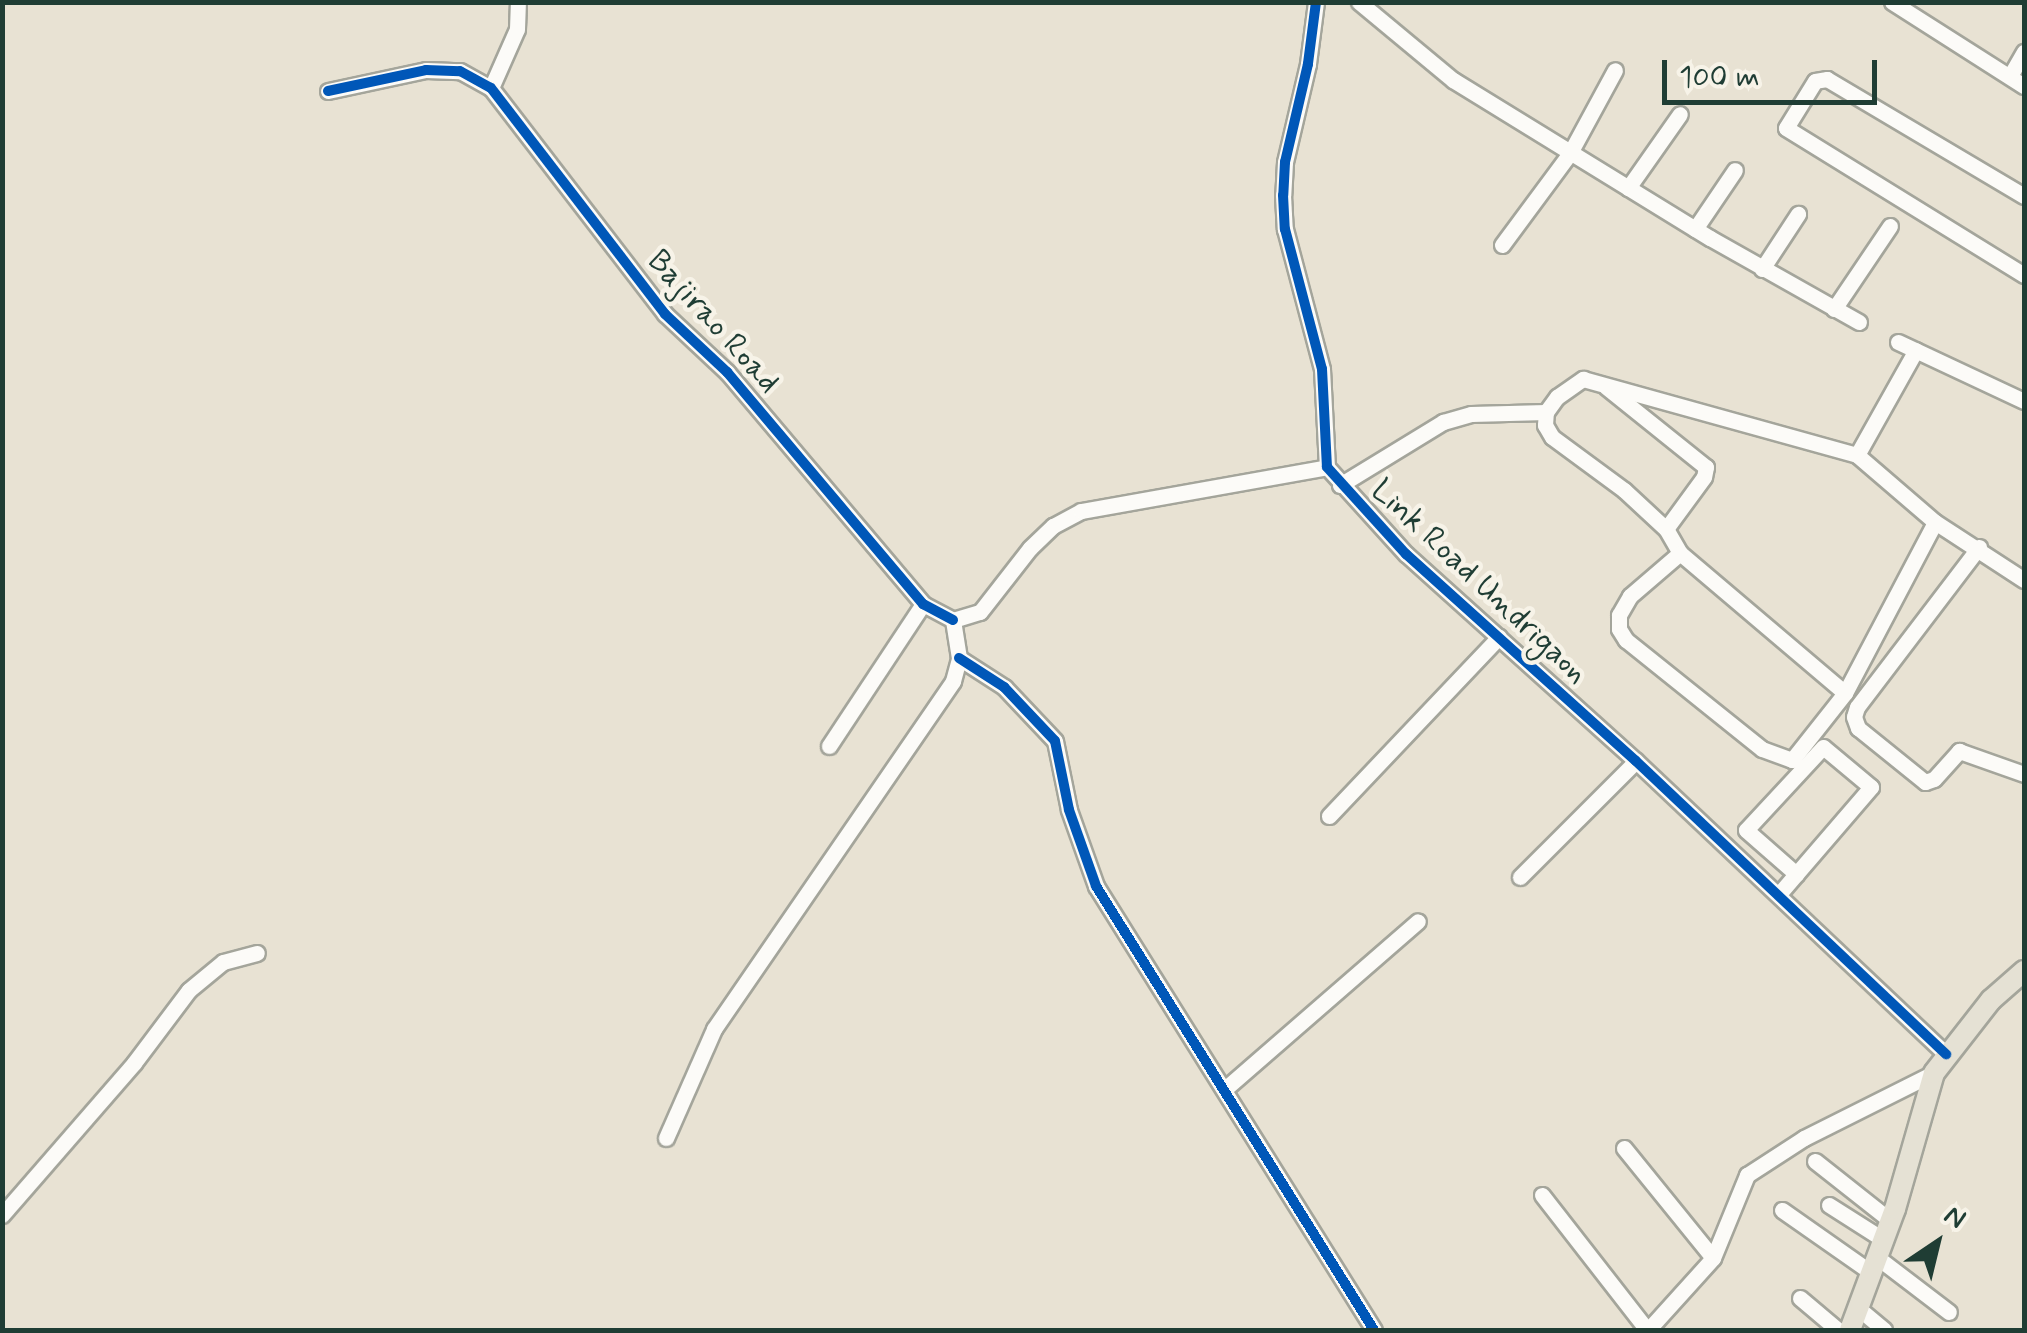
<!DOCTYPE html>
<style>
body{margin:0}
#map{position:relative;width:2027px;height:1333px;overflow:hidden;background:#e8e2d3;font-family:Mynerve,sans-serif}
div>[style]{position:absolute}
.roads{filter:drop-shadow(2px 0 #a4a59b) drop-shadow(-2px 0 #a4a59b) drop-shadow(0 2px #a4a59b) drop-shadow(0 -2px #a4a59b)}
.minor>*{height:15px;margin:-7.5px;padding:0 7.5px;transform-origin:7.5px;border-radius:7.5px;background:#fcfbf8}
.major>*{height:20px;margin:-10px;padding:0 10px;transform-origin:10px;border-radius:10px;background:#e5e1d4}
.cycleway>*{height:10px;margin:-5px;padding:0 5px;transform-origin:5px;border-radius:5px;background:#0057b8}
span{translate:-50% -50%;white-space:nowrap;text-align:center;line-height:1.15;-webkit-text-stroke:9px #f7f3e8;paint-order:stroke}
.street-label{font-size:32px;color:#1f3d34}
.frame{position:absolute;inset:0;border:5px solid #1f3d34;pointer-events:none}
.north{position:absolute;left:1887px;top:1193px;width:100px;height:100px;-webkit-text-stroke:8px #f7f3e8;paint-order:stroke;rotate:35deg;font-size:28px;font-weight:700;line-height:40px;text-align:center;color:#1f3d34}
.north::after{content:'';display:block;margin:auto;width:35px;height:45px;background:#1f3d34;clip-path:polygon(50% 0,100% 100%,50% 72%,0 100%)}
.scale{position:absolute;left:1662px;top:60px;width:215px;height:45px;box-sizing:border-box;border:5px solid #1f3d34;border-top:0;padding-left:12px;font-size:30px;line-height:35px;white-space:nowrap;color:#1f3d34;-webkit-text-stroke:8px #f7f3e8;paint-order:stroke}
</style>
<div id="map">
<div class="roads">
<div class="minor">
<i style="left:1316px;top:2px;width:63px;rotate:97.4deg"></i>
<i style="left:1308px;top:64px;width:101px;rotate:103.2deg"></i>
<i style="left:1285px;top:162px;width:33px;rotate:93deg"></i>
<i style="left:1283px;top:195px;width:34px;rotate:87deg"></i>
<i style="left:1285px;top:229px;width:145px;rotate:75.2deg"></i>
<i style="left:1322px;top:369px;width:98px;rotate:87.1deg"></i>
<i style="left:1327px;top:467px;width:118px;rotate:47.8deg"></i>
<i style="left:1406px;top:554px;width:309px;rotate:42deg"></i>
<i style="left:1636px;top:761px;width:427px;rotate:43.4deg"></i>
<i style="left:1359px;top:2px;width:122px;rotate:39.7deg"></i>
<i style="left:1453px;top:80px;width:302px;rotate:31.6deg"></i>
<i style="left:1710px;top:238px;width:171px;rotate:29.4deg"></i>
<i style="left:1892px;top:2px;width:156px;rotate:32.5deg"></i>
<i style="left:2010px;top:76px;width:28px;rotate:-60deg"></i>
<i style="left:491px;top:88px;width:64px;rotate:-66.2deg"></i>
<i style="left:517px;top:29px;width:27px;rotate:-88deg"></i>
<i style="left:328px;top:91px;width:100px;rotate:-12.1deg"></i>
<i style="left:426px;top:70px;width:34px;rotate:2deg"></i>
<i style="left:460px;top:71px;width:35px;rotate:29deg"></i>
<i style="left:491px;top:88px;width:285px;rotate:52.4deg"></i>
<i style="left:665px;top:314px;width:85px;rotate:43.1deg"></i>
<i style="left:727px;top:372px;width:304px;rotate:49.8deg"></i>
<i style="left:923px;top:604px;width:34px;rotate:28deg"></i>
<i style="left:1628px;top:188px;width:90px;rotate:-54.9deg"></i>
<i style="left:2024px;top:196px;width:229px;rotate:-149.3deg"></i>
<i style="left:1827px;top:79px;width:12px;rotate:171deg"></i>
<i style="left:1815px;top:81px;width:55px;rotate:121.7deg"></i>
<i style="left:1786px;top:128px;width:280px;rotate:31.7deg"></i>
<i style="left:1695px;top:229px;width:71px;rotate:-55.9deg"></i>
<i style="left:1502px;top:245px;width:114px;rotate:-53.5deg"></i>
<i style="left:1570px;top:153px;width:94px;rotate:-61.5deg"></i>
<i style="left:1762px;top:269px;width:66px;rotate:-56.8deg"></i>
<i style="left:1834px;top:309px;width:100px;rotate:-56deg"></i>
<i style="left:1898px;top:342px;width:139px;rotate:25.1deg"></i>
<i style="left:1606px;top:387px;width:128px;rotate:38.7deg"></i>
<i style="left:1706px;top:467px;width:10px;rotate:101deg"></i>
<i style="left:1704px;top:477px;width:64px;rotate:126.2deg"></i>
<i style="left:1857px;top:455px;width:120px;rotate:-60.7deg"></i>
<i style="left:1340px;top:485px;width:121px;rotate:-31.5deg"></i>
<i style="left:1443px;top:422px;width:29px;rotate:-16deg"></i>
<i style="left:1471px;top:414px;width:75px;rotate:-1.5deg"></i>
<i style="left:1979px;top:547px;width:201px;rotate:127.3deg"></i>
<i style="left:1857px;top:707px;width:10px;rotate:107deg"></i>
<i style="left:1854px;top:717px;width:12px;rotate:70deg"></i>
<i style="left:1858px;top:728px;width:86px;rotate:38.9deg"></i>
<i style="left:1925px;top:782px;width:9px;rotate:-18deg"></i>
<i style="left:1934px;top:779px;width:38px;rotate:-48deg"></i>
<i style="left:1959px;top:751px;width:69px;rotate:19.5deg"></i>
<i style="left:1680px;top:553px;width:28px;rotate:-120deg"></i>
<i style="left:1666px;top:529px;width:57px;rotate:-137.1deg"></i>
<i style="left:1624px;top:490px;width:89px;rotate:-143.6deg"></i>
<i style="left:1552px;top:437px;width:14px;rotate:-120deg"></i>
<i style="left:1545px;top:425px;width:13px;rotate:-86deg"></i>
<i style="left:1546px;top:412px;width:19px;rotate:-54deg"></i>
<i style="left:1557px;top:397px;width:32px;rotate:-35deg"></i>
<i style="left:1583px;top:379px;width:284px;rotate:15.5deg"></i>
<i style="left:1857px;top:455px;width:103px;rotate:40.7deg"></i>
<i style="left:1935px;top:522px;width:106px;rotate:33.1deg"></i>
<i style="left:953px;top:620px;width:28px;rotate:-17deg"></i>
<i style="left:980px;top:612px;width:81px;rotate:-52deg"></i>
<i style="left:1030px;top:548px;width:32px;rotate:-44deg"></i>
<i style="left:1053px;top:526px;width:32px;rotate:-28deg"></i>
<i style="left:1081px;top:511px;width:250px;rotate:-10.1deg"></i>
<i style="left:959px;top:658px;width:54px;rotate:32.8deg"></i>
<i style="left:1004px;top:687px;width:74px;rotate:46.6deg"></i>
<i style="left:1055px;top:741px;width:70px;rotate:78.5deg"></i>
<i style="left:1069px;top:810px;width:81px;rotate:70.4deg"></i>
<i style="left:1096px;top:886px;width:524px;rotate:57.95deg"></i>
<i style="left:1845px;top:693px;width:216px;rotate:-139.7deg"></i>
<i style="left:1680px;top:553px;width:66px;rotate:139.3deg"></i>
<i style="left:1630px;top:596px;width:22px;rotate:120deg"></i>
<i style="left:1619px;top:615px;width:14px;rotate:90deg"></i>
<i style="left:1619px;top:629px;width:13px;rotate:58deg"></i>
<i style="left:1626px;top:640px;width:174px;rotate:38.7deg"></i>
<i style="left:1762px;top:749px;width:32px;rotate:20deg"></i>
<i style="left:1792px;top:760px;width:85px;rotate:-51.7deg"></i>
<i style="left:1845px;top:693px;width:193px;rotate:-62.2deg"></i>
<i style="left:829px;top:746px;width:170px;rotate:-56.5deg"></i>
<i style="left:1329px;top:816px;width:247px;rotate:-46.5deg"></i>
<i style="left:1520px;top:877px;width:164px;rotate:-45deg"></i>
<i style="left:1779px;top:894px;width:141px;rotate:-49.3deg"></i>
<i style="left:1871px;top:787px;width:62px;rotate:-140.2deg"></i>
<i style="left:1823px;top:747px;width:113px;rotate:132.9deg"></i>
<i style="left:1746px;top:830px;width:67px;rotate:41.3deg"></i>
<i style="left:1226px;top:1088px;width:254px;rotate:-41deg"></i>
<i style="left:666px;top:1138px;width:119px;rotate:-66.2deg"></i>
<i style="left:714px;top:1029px;width:422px;rotate:-55.5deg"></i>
<i style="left:953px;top:681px;width:24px;rotate:-75deg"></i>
<i style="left:959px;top:658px;width:38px;rotate:-99deg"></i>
<i style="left:1624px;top:1148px;width:141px;rotate:51deg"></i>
<i style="left:1815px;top:1161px;width:97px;rotate:38.3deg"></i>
<i style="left:1542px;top:1195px;width:171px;rotate:52.1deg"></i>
<i style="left:1829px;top:1205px;width:65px;rotate:32.5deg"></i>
<i style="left:1782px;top:1210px;width:110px;rotate:35deg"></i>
<i style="left:2px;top:1215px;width:201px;rotate:-49deg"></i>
<i style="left:134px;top:1063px;width:91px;rotate:-53deg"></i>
<i style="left:189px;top:990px;width:44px;rotate:-39.5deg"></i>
<i style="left:223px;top:962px;width:35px;rotate:-15deg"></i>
<i style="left:1878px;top:1258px;width:89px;rotate:37.3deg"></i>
<i style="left:1800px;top:1298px;width:50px;rotate:40.1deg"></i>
<i style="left:1858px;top:1308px;width:34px;rotate:40deg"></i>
<i style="left:1648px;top:1330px;width:97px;rotate:-47.9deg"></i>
<i style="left:1713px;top:1258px;width:90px;rotate:-67.7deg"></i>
<i style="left:1747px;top:1175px;width:68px;rotate:-33deg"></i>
<i style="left:1804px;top:1138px;width:145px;rotate:-26.6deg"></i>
</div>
<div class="major">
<i style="left:1850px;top:1330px;width:129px;rotate:-69.6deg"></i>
<i style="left:1895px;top:1209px;width:141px;rotate:-74deg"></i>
<i style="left:1934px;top:1073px;width:93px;rotate:-52deg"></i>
<i style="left:1991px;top:1000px;width:44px;rotate:-41.3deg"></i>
</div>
</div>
<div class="cycleway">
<i style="left:1316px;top:2px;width:63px;rotate:97.4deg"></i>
<i style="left:1308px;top:64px;width:101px;rotate:103.2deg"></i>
<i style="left:1285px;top:162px;width:33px;rotate:93deg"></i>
<i style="left:1283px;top:195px;width:34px;rotate:87deg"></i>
<i style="left:1285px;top:229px;width:145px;rotate:75.2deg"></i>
<i style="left:1322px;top:369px;width:98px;rotate:87.1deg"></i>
<i style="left:1327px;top:467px;width:118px;rotate:47.8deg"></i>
<i style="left:1406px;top:554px;width:309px;rotate:42deg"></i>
<i style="left:1636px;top:761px;width:427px;rotate:43.4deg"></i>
<i style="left:328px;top:91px;width:100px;rotate:-12.1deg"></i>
<i style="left:426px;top:70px;width:34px;rotate:2deg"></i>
<i style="left:460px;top:71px;width:35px;rotate:29deg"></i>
<i style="left:491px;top:88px;width:285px;rotate:52.4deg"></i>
<i style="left:665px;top:314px;width:85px;rotate:43.1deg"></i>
<i style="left:727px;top:372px;width:304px;rotate:49.8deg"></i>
<i style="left:923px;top:604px;width:34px;rotate:28deg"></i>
<i style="left:959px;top:658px;width:54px;rotate:32.8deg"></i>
<i style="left:1004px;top:687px;width:74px;rotate:46.6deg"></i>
<i style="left:1055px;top:741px;width:70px;rotate:78.5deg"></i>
<i style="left:1069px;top:810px;width:81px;rotate:70.4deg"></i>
<i style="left:1096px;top:886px;width:524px;rotate:57.95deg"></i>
</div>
<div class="street-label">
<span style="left:713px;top:322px;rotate:48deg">Bajirao Road</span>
<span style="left:1479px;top:582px;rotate:43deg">Link Road Undrigaon</span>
</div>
<div class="frame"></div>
<div class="north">N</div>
<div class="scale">100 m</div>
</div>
